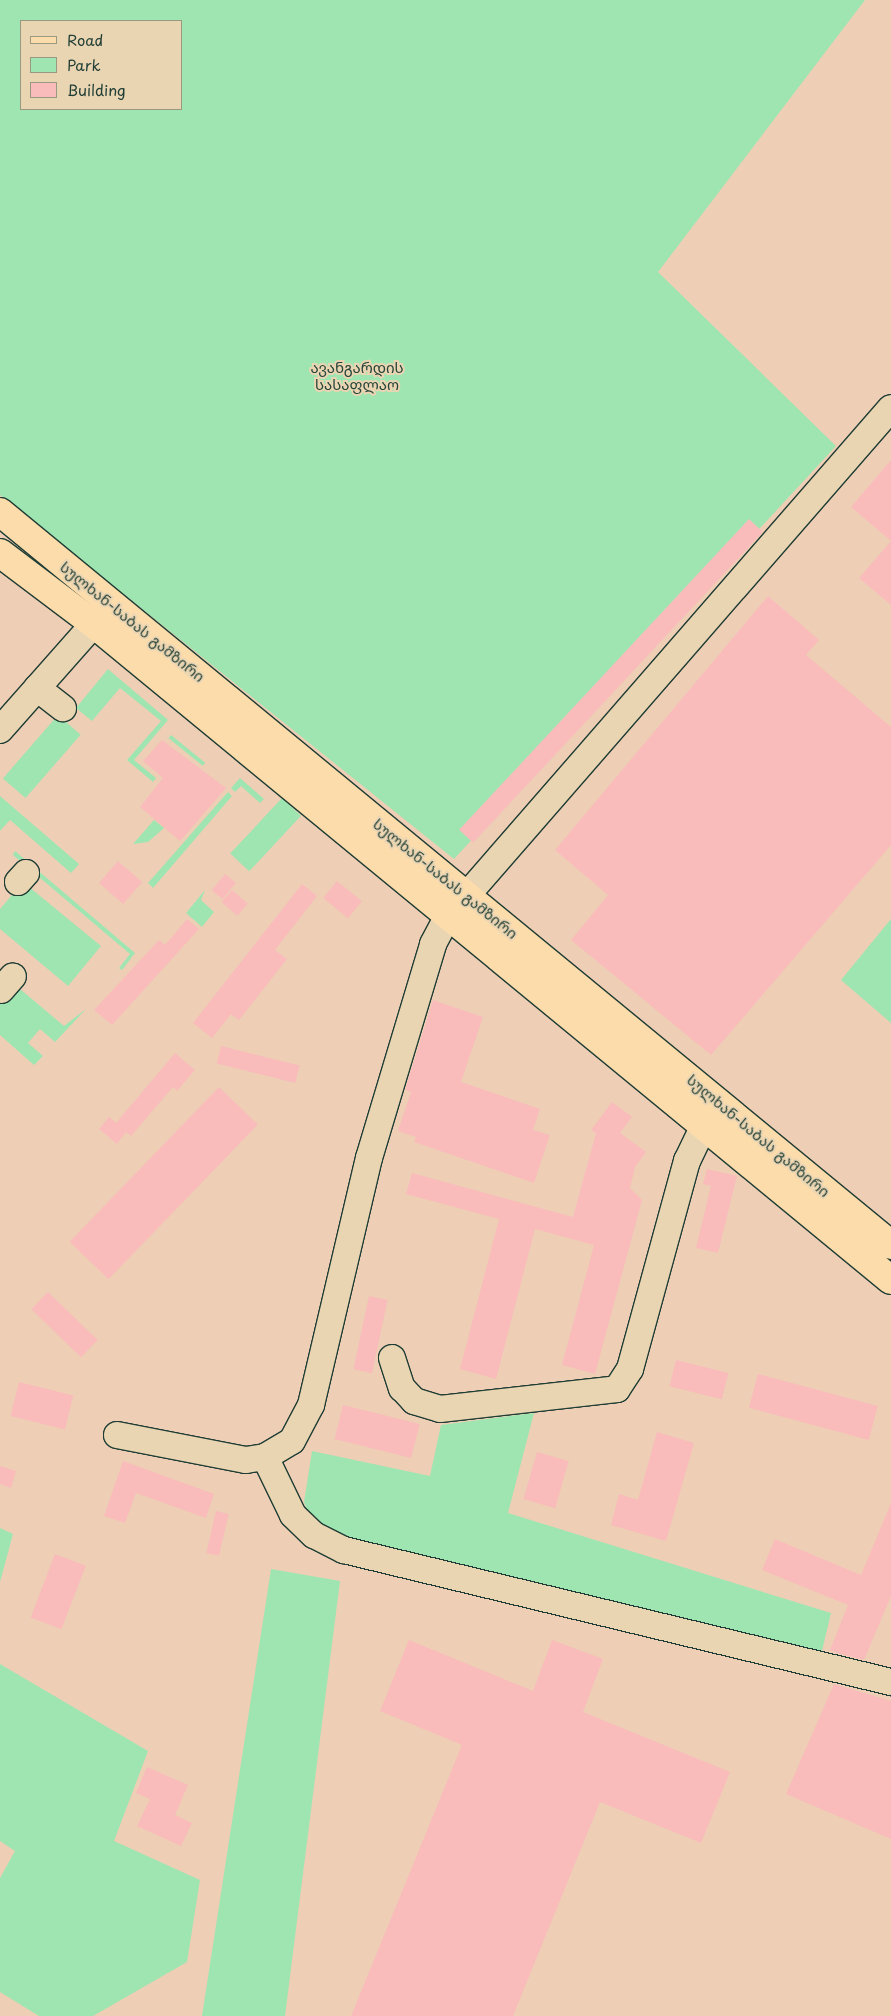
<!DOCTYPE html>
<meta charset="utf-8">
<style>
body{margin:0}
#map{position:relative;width:891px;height:2016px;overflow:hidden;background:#eeceb5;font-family:"Playpen Sans","Noto Sans Georgian",sans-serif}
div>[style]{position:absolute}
.green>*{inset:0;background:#9fe5b2;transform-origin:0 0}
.building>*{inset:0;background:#f9bcbb;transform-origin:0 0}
.roads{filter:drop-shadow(1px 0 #1f3d34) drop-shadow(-1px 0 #1f3d34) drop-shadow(0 1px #1f3d34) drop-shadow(0 -1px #1f3d34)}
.minor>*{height:26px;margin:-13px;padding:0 13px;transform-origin:13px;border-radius:13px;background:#ead5b3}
.major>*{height:28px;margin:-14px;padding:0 14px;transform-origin:14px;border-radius:14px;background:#fddcac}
span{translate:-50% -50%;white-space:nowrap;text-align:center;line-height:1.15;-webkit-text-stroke:4px #ead5b3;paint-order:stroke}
.park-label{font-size:15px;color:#25453a}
.street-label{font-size:15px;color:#1f3d34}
.legend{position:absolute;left:20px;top:20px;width:162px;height:90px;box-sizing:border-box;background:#ead5b3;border:1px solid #999880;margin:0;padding:6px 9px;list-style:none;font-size:15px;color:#1f3d34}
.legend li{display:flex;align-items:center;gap:10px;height:25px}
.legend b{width:25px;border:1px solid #999880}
</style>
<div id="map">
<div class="green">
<i style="clip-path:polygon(evenodd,0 0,865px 0,658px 272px,836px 446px,454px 859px,0 495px,0 0,21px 21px,181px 21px,181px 109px,21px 109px,21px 21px)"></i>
<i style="clip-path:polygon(108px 669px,168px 720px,134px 760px,156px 778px,153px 782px,127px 760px,161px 721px,120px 688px,92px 721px,76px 708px)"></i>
<i style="left:58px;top:715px;width:30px;height:84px;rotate:41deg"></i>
<i style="left:171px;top:735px;width:44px;height:4px;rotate:39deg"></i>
<i style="clip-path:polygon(240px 778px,264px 799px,260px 803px,241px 786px,235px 792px,231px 788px)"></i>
<i style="clip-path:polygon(228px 792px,232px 796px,153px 888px,148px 883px)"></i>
<i style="clip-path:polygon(0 796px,79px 864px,71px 873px,10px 820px,0 831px)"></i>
<i style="left:282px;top:798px;width:26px;height:76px;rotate:43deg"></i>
<i style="clip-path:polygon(154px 820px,164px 828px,148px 842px,133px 844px)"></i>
<i style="clip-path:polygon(15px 851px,135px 953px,122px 970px,119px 968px,130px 954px,13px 855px)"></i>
<i style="clip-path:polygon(23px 882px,101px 946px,68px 986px,0 929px,0 909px)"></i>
<i style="clip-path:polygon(205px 890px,201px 900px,214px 912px,202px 927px,186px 913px)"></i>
<i style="clip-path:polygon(891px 919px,891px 1023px,841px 980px)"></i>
<i style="clip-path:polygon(14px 984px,64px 1026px,86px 1009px,55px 1042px,40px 1029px,28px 1043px,43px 1056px,34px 1065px,0 1035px,0 991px)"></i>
<i style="clip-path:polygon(534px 1413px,508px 1513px,831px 1613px,821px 1655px,348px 1545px,311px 1520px,304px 1502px,312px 1451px,430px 1476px,441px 1425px)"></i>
<i style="clip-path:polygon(0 1528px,13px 1534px,0 1582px)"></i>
<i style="clip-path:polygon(271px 1569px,340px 1581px,285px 2016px,202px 2016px)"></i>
<i style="clip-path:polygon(0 1664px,148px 1751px,114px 1841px,200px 1880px,187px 1962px,93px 2016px,39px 2016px,0 1992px,0 1878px,15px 1851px,0 1841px)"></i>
</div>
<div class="building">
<i style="clip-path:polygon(891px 460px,891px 605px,859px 578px,891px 541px,851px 507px)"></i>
<i style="left:749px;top:519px;width:19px;height:425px;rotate:43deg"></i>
<i style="clip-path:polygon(768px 596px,819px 640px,806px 655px,891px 727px,891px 845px,711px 1055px,571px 940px,608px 895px,555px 850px)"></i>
<i style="clip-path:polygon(162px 740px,226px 788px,180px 841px,140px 807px,163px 778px,143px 761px)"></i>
<i style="left:118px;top:861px;width:32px;height:29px;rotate:41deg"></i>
<i style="left:225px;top:874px;width:14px;height:21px;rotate:39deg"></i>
<i style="left:337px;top:881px;width:32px;height:22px;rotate:39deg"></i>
<i style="clip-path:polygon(302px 884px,317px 896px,275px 950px,287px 959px,239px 1020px,231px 1014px,212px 1038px,193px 1023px)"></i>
<i style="left:232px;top:890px;width:21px;height:16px;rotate:41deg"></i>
<i style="clip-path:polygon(187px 919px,199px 929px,112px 1025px,94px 1010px,159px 940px,165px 945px)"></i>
<i style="clip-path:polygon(433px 1000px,483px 1017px,461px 1082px,540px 1109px,533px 1130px,550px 1135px,534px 1183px,414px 1142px,416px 1137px,398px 1131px,411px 1092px,405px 1090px)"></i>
<i style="left:221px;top:1046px;width:81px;height:18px;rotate:14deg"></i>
<i style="clip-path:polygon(175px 1053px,195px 1070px,177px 1091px,173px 1087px,131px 1136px,126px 1132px,117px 1144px,99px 1129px,109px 1117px,116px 1123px)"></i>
<i style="left:219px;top:1087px;width:54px;height:215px;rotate:44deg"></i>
<i style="clip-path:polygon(612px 1102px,632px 1117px,620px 1133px,646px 1152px,635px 1167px,630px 1188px,642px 1200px,595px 1374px,562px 1365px,594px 1245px,535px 1229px,496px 1379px,460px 1369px,499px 1219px,406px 1194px,412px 1173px,573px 1217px,596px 1133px,591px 1130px)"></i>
<i style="clip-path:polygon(707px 1169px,737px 1176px,718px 1253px,696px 1248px,711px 1186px,703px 1184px)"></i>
<i style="left:48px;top:1292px;width:69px;height:24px;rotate:44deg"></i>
<i style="left:369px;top:1296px;width:19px;height:75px;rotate:12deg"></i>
<i style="left:676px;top:1360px;width:54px;height:27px;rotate:14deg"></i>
<i style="left:758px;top:1374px;width:124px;height:35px;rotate:15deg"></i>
<i style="left:19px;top:1382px;width:56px;height:35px;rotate:14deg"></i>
<i style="left:343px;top:1405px;width:79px;height:35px;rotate:14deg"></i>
<i style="clip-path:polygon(657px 1432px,694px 1443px,666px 1541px,611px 1525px,619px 1494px,638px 1500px)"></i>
<i style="left:537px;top:1452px;width:33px;height:49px;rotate:16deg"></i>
<i style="clip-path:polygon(123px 1461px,214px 1494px,206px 1518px,136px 1493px,125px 1523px,104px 1516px)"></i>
<i style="clip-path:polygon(0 1466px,16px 1471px,11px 1488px,0 1484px)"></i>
<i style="clip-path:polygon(891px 1503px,891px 1596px,864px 1660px,840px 1654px,830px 1650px,848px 1605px,762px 1570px,775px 1539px,861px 1575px)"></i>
<i style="left:216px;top:1511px;width:13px;height:43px;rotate:13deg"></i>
<i style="left:55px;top:1554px;width:33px;height:68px;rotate:21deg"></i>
<i style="clip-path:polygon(409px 1640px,533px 1691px,552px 1640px,603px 1659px,583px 1712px,730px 1772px,701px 1843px,600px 1802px,513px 2016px,351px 2016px,462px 1745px,380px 1711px)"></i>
<i style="clip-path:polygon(834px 1684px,891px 1701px,891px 1839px,786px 1794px)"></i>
<i style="clip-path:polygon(147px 1767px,188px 1785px,175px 1815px,192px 1823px,181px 1846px,137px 1826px,150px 1799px,136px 1793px)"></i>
</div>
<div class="roads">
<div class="minor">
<i style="left:37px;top:688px;width:33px;rotate:38deg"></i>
<i style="left:0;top:730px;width:163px;rotate:-48.5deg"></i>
<i style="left:18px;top:882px;width:12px;rotate:-48deg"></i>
<i style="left:1px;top:990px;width:18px;rotate:-49deg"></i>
<i style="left:392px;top:1358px;width:32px;rotate:72deg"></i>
<i style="left:402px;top:1388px;width:18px;rotate:47deg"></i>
<i style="left:414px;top:1401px;width:27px;rotate:17deg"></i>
<i style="left:440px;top:1409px;width:178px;rotate:-6.4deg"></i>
<i style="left:617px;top:1389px;width:24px;rotate:-57deg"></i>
<i style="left:630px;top:1369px;width:216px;rotate:-74.7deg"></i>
<i style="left:687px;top:1161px;width:60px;rotate:-64.3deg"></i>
<i style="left:117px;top:1435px;width:131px;rotate:11deg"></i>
<i style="left:246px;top:1460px;width:19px;rotate:-9deg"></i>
<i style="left:265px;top:1457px;width:31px;rotate:-31deg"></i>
<i style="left:292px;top:1441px;width:41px;rotate:-62.2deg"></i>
<i style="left:311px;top:1405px;width:254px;rotate:-76.8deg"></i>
<i style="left:369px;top:1158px;width:223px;rotate:-73.3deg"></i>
<i style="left:433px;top:944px;width:30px;rotate:-62deg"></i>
<i style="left:447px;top:918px;width:676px;rotate:-48.96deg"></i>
<i style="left:265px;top:1457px;width:64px;rotate:64.2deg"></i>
<i style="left:293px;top:1515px;width:29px;rotate:44deg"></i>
<i style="left:314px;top:1535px;width:34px;rotate:27deg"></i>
<i style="left:344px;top:1550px;width:563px;rotate:13.57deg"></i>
</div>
<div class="major">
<i style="left:0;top:512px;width:1154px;rotate:39.44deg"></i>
<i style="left:0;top:553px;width:118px;rotate:37.1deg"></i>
<i style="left:94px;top:624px;width:1032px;rotate:39.46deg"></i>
</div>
</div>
<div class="park-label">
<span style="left:357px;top:375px">ავანგარდის<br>სასაფლაო</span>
</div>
<div class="street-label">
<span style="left:133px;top:621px;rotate:39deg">სულხან-საბას გამზირი</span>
<span style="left:446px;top:878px;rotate:39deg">სულხან-საბას გამზირი</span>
<span style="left:759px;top:1135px;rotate:40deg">სულხან-საბას გამზირი</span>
</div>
<ul class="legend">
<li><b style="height:6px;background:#fddcac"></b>Road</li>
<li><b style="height:14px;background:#9fe5b2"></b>Park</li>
<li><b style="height:14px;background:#f9bcbb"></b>Building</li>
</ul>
</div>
